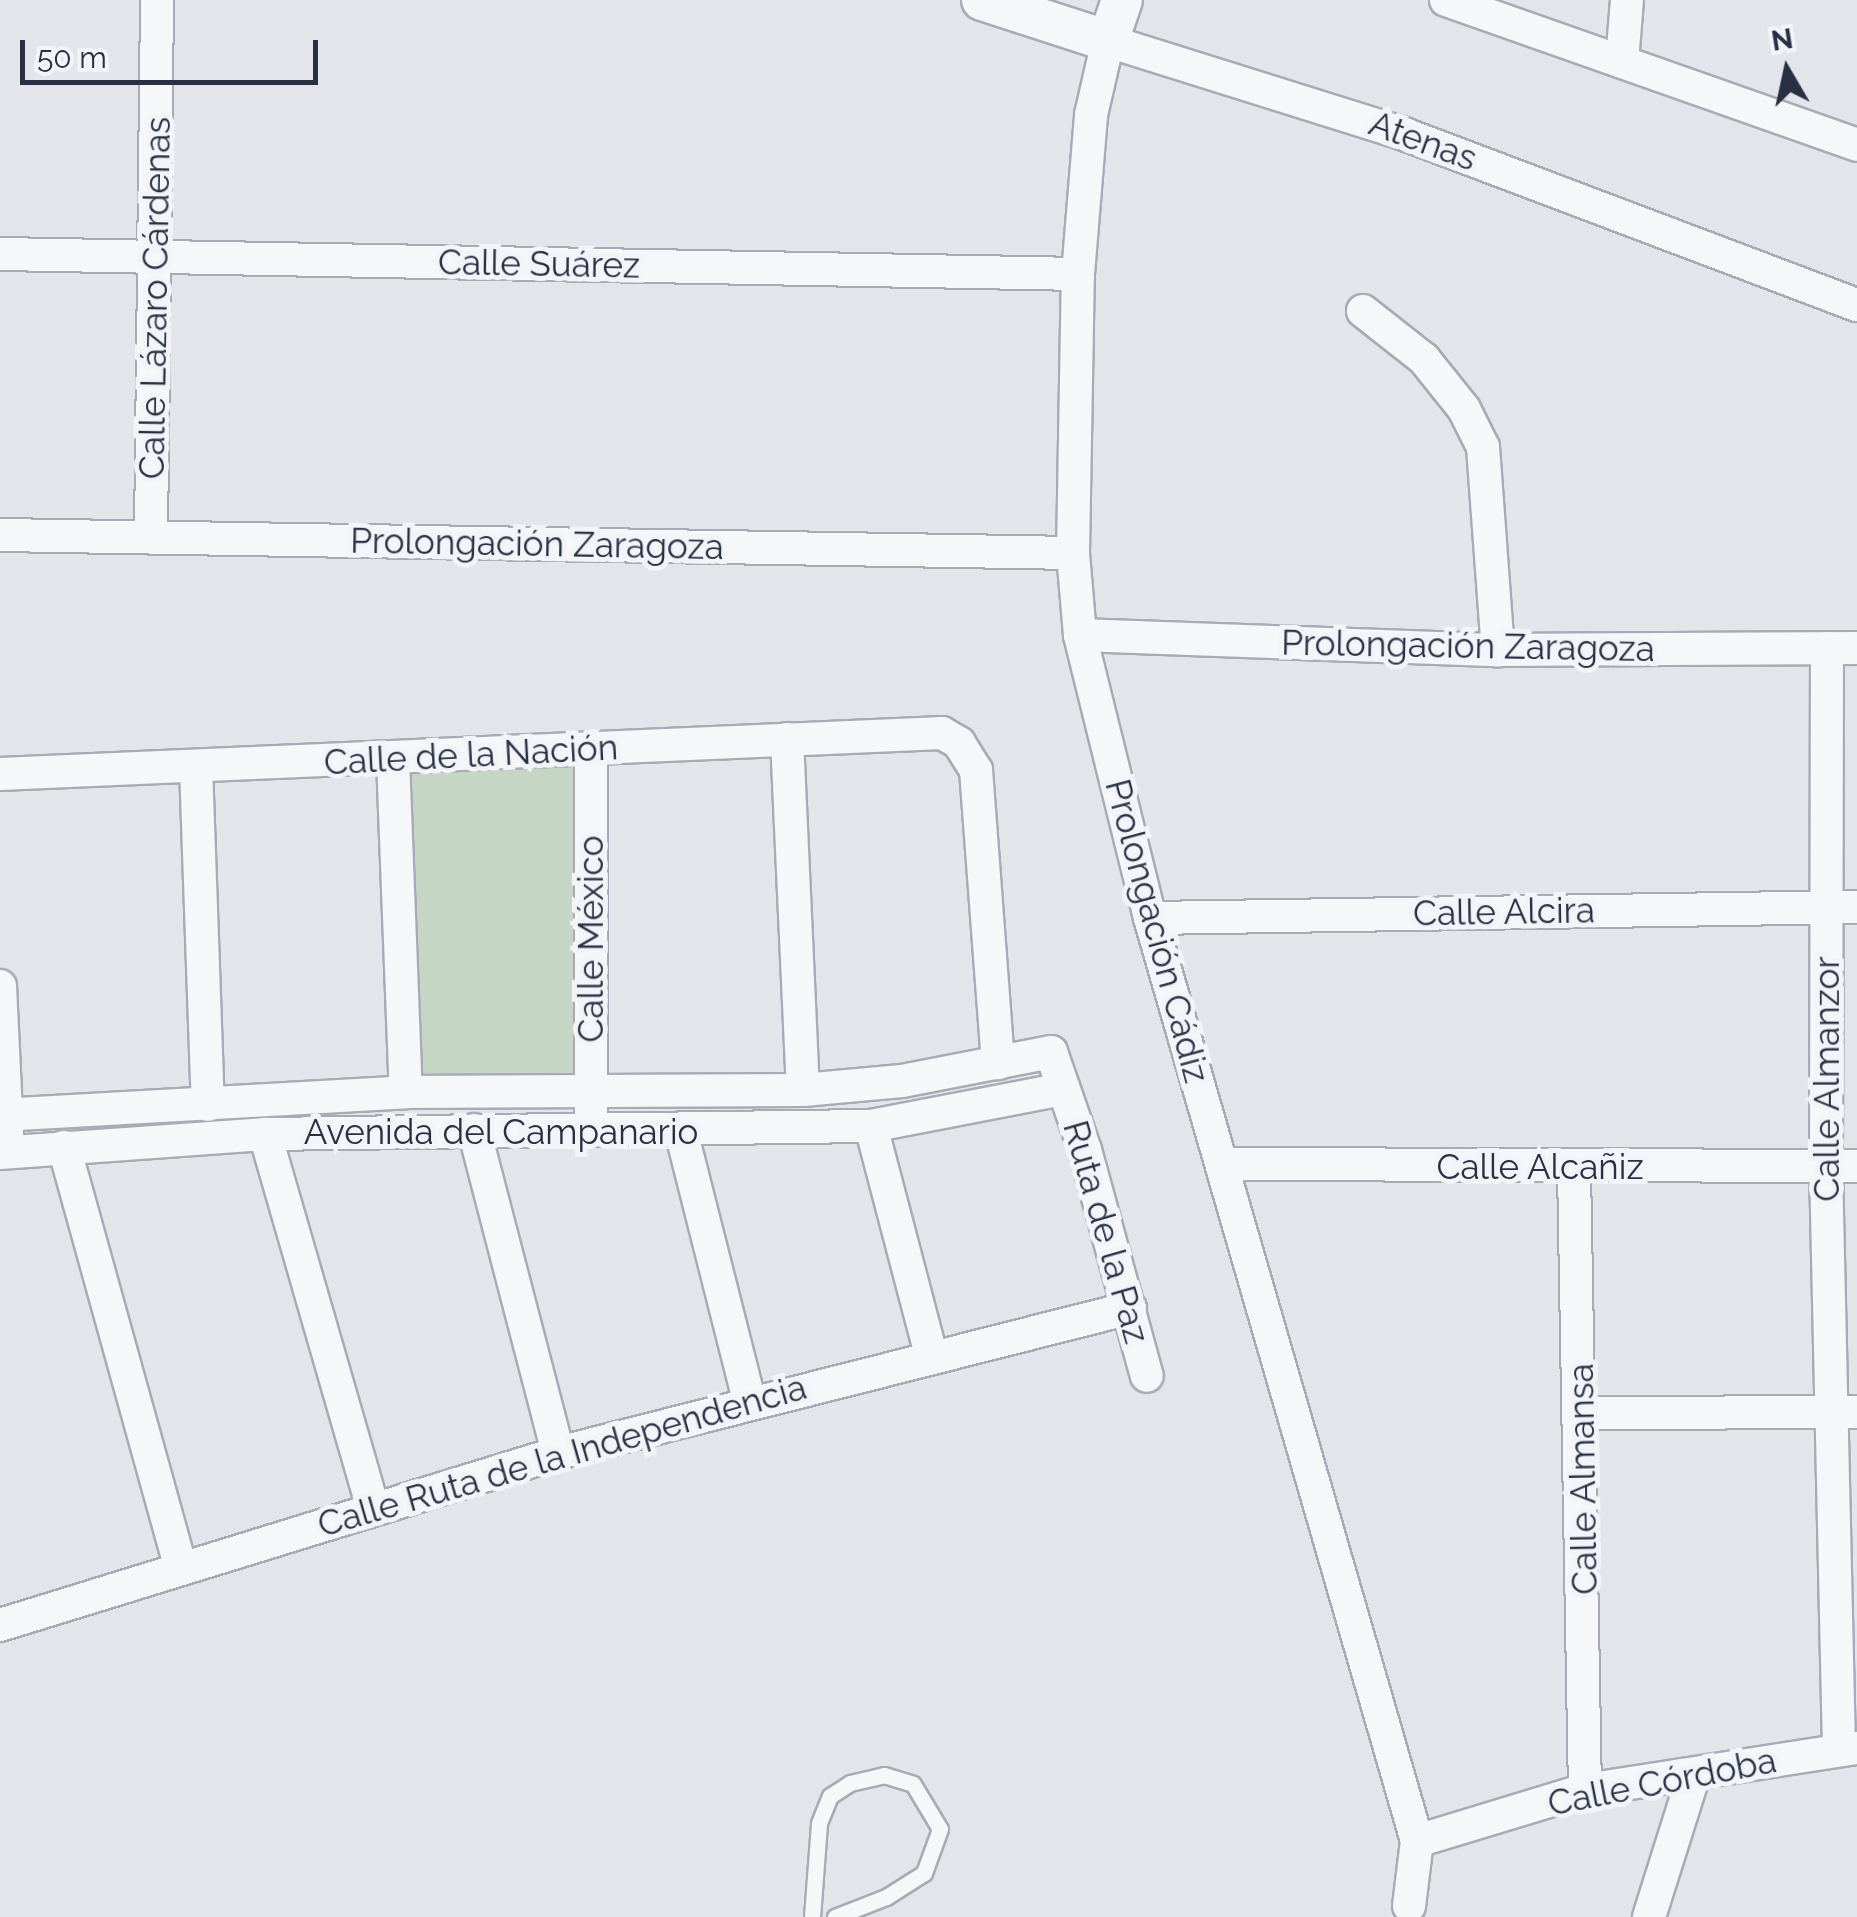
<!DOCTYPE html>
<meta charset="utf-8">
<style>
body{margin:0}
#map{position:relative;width:1857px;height:1917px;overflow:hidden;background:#e3e5eb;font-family:Raleway,sans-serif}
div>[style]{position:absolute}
.green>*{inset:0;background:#c6d6c4;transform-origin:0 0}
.roads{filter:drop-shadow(2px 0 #a8abb6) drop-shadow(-2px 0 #a8abb6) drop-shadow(0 2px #a8abb6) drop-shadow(0 -2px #a8abb6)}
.service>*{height:15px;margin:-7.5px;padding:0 7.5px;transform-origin:7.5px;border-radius:7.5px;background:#f6f7f9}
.minor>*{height:32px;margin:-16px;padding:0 16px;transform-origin:16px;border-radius:16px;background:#f6f7f9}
.tertiary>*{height:40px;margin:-20px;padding:0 20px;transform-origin:20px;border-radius:20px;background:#f6f7f9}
span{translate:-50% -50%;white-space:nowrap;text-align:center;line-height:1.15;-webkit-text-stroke:10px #f3f4f8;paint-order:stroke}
.street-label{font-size:35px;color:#2a3044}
.north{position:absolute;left:1737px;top:20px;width:100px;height:100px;-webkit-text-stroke:8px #f3f4f8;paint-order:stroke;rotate:351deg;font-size:28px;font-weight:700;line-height:40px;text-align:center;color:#2a3044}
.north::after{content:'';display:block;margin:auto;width:35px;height:45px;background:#2a3044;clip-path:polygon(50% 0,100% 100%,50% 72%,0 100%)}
.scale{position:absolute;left:20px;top:40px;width:298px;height:45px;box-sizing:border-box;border:5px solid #2a3044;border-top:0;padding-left:12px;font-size:30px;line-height:35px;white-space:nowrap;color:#2a3044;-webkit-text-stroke:8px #f3f4f8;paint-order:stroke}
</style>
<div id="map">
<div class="green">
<i style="left:591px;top:750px;width:344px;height:198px;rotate:90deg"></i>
</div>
<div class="roads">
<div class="service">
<i style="left:812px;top:1917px;width:94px;rotate:-85.7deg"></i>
<i style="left:819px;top:1823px;width:29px;rotate:-68deg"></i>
<i style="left:830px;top:1796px;width:24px;rotate:-33deg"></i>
<i style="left:850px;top:1783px;width:35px;rotate:-13deg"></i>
<i style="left:884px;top:1775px;width:30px;rotate:17deg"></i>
<i style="left:913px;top:1784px;width:52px;rotate:59deg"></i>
<i style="left:940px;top:1829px;width:47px;rotate:110deg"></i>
<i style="left:924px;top:1873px;width:45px;rotate:147.7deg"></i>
<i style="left:886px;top:1897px;width:55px;rotate:158.6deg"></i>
</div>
<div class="minor">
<i style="left:1446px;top:0;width:436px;rotate:19.4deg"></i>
<i style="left:1622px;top:62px;width:62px;rotate:-85.4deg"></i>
<i style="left:0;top:254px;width:1078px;rotate:1.06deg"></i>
<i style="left:1363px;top:311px;width:78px;rotate:38.2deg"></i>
<i style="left:1424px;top:359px;width:64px;rotate:51.3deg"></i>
<i style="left:1464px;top:409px;width:42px;rotate:63.4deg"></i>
<i style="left:1483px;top:447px;width:204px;rotate:85.8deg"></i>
<i style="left:0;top:535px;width:1073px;rotate:0.96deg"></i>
<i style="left:151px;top:537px;width:537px;rotate:-89.36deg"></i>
<i style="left:1080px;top:635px;width:418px;rotate:2.1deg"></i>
<i style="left:1498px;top:650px;width:359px;rotate:-0.3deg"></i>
<i style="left:1827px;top:648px;width:519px;rotate:90.11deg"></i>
<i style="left:1826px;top:1167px;width:583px;rotate:88.72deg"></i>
<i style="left:787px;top:739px;width:351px;rotate:87.4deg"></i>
<i style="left:393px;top:759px;width:333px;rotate:87.8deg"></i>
<i style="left:196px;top:766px;width:339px;rotate:88deg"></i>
<i style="left:0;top:774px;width:943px;rotate:-2.49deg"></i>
<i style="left:942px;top:733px;width:20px;rotate:30deg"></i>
<i style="left:959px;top:743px;width:32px;rotate:58deg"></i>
<i style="left:976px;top:770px;width:294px;rotate:85.7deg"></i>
<i style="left:1150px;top:918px;width:707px;rotate:-0.89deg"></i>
<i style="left:0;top:986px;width:150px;rotate:87.3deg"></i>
<i style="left:0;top:1115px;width:407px;rotate:-3.2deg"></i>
<i style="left:406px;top:1092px;width:397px;rotate:-0.3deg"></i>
<i style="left:803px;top:1090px;width:99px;rotate:-5.2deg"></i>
<i style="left:902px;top:1081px;width:152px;rotate:-11deg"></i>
<i style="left:1051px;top:1052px;width:104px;rotate:70.9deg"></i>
<i style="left:1085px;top:1150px;width:234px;rotate:74.7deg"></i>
<i style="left:591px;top:1115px;width:365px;rotate:-90deg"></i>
<i style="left:871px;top:1126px;width:237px;rotate:75.3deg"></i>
<i style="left:474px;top:1130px;width:334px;rotate:75.4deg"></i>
<i style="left:681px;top:1131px;width:277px;rotate:75.8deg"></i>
<i style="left:265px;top:1134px;width:389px;rotate:73.9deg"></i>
<i style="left:64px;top:1147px;width:434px;rotate:74.5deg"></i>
<i style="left:0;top:1153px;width:266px;rotate:-4.1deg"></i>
<i style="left:265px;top:1134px;width:606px;rotate:-0.76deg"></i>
<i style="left:871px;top:1126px;width:196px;rotate:-10.9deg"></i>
<i style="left:1222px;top:1164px;width:635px;rotate:0.18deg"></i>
<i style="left:1574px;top:1168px;width:622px;rotate:88.99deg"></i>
<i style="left:1584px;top:1413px;width:273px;rotate:-0.2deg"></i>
<i style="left:0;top:1625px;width:584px;rotate:-17.13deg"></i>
<i style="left:558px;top:1453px;width:590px;rotate:-14.22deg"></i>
<i style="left:1417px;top:1841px;width:961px;rotate:-106.13deg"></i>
<i style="left:1150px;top:918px;width:292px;rotate:-103.9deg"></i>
<i style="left:1080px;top:635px;width:82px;rotate:-94.9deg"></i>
<i style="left:1073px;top:553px;width:279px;rotate:-89deg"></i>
<i style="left:1078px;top:274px;width:160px;rotate:-85.3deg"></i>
<i style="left:1091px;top:115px;width:76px;rotate:-77.1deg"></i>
<i style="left:1108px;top:41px;width:310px;rotate:17.4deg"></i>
<i style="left:1404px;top:134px;width:484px;rotate:20.7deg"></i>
<i style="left:1409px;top:1906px;width:65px;rotate:-83deg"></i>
<i style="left:1417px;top:1841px;width:176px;rotate:-16.9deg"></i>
<i style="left:1585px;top:1790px;width:275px;rotate:-8.8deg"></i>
<i style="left:1649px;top:1917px;width:150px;rotate:-72.5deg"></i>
</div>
<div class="tertiary">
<i style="left:982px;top:0;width:133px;rotate:18deg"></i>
<i style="left:1108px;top:41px;width:43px;rotate:-71.1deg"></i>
</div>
</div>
<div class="street-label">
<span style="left:1423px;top:141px;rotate:20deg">Atenas</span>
<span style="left:539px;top:264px;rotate:1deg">Calle Suárez</span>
<span style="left:155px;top:298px;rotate:-89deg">Calle Lázaro Cárdenas</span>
<span style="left:537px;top:544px;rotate:1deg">Prolongación Zaragoza</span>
<span style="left:1468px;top:646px;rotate:1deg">Prolongación Zaragoza</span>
<span style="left:471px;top:755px;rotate:-3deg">Calle de la Nación</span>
<span style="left:1504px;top:912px;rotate:-1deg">Calle Alcira</span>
<span style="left:1157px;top:931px;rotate:75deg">Prolongación Cádiz</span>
<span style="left:591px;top:939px;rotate:-90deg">Calle México</span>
<span style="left:1827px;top:1079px;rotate:-90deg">Calle Almanzor</span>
<span style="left:501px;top:1132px">Avenida del Campanario</span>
<span style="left:1540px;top:1167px">Calle Alcañiz</span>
<span style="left:1106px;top:1232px;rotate:74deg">Ruta de la Paz</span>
<span style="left:562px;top:1456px;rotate:-16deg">Calle Ruta de la Independencia</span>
<span style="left:1583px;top:1479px;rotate:-91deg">Calle Almansa</span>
<span style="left:1662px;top:1782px;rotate:-11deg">Calle Córdoba</span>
</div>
<div class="north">N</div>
<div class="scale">50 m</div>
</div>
